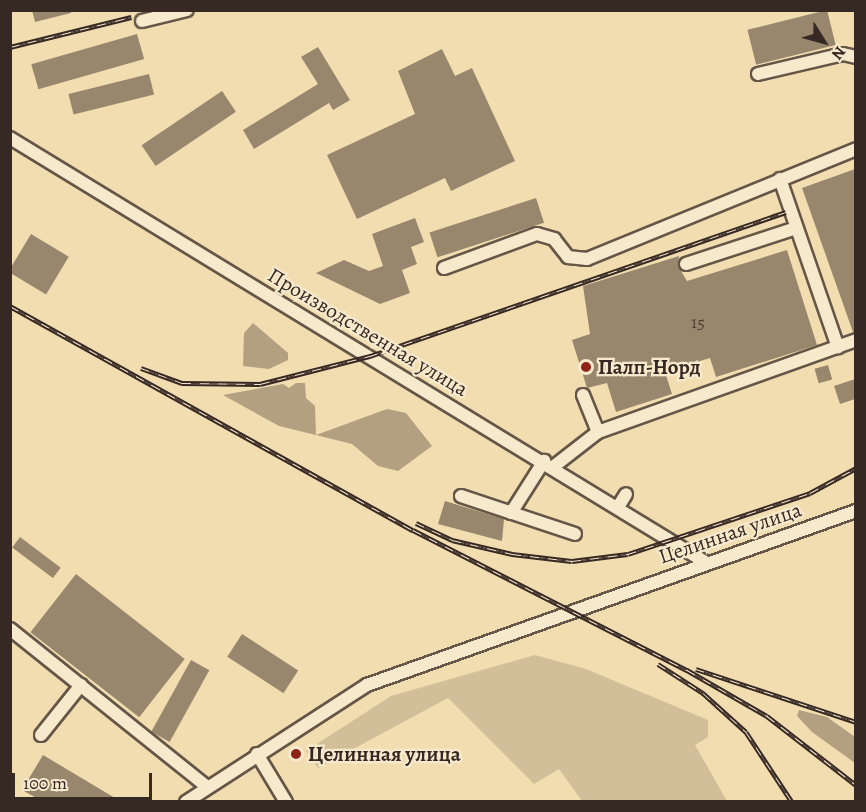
<!DOCTYPE html>
<meta charset="utf-8">
<style>
body{margin:0}
#map{position:relative;width:866px;height:812px;overflow:hidden;background:#f2ddb1;font-family:Alegreya,serif}
div>[style]{position:absolute}
.green>*{inset:0;background:#d2be99}
.water>*{inset:0;background:#b2a081}
.building>*{inset:0;background:#98876d;transform-origin:0 0}
.roads{filter:drop-shadow(2px 0 #655647) drop-shadow(-2px 0 #655647) drop-shadow(0 2px #655647) drop-shadow(0 -2px #655647)}
.minor>*{height:12px;margin:-6px;padding:0 6px;transform-origin:6px;border-radius:6px;background:#f7e9cc}
.rail>*{height:5px;margin-top:-2.5px;transform-origin:0;background:repeating-linear-gradient(90deg,#f7e9cc 0 9px,#362924 0 18px);box-sizing:border-box;border-block:2px solid #362924}
.dots>*{width:16px;height:16px;translate:-50% -50%;box-sizing:border-box;border:3px solid #f7e9cc;border-radius:50%}
span{translate:-50% -50%;white-space:nowrap;text-align:center;line-height:1.15;-webkit-text-stroke:4.5px #f7e9cc;paint-order:stroke}
.number-label{font-size:18px;color:#4e4036}
.number-label span{-webkit-text-stroke-width:0}
.street-label{font-size:21px;color:#362924}
.poi-label{font-size:21px;color:#362924;font-weight:700}
.left{translate:0 -50%;text-align:left}
.frame{position:absolute;inset:0;border:12px solid #362924;pointer-events:none}
.north{position:absolute;left:794px;top:12px;width:60px;height:60px;-webkit-text-stroke:4px #f7e9cc;paint-order:stroke;rotate:127deg;font-size:16px;font-weight:700;line-height:24px;text-align:center;color:#362924}
.north::after{content:'';display:block;margin:auto;width:21px;height:27px;background:#362924;clip-path:polygon(50% 0,100% 100%,50% 72%,0 100%)}
.scale{position:absolute;left:12px;top:773px;width:140px;height:27px;box-sizing:border-box;border:3px solid #362924;border-top:0;padding-left:8px;font-size:18px;line-height:21px;white-space:nowrap;color:#362924;-webkit-text-stroke:4px #f7e9cc;paint-order:stroke}
</style>
<div id="map">
<div class="green">
<i style="clip-path:polygon(535px 655px,586px 669px,708px 720px,708px 737px,695px 745px,727px 801px,582px 801px,559px 769px,534px 784px,448px 698px,318px 768px,306px 751px,391px 696px)"></i>
</div>
<div class="water">
<i style="clip-path:polygon(253px 323px,288px 353px,288px 360px,269px 369px,243px 366px,244px 333px)"></i>
<i style="clip-path:polygon(296px 383px,305px 383px,306px 398px,315px 406px,316px 435px,387px 409px,406px 413px,432px 446px,398px 471px,378px 466px,352px 444px,279px 426px,223px 395px,283px 384px,289px 388px)"></i>
<i style="clip-path:polygon(799px 710px,827px 717px,855px 737px,855px 763px,812px 732px,797px 716px)"></i>
</div>
<div class="building">
<i style="clip-path:polygon(32px 10px,71px 10px,71px 13px,35px 22px)"></i>
<i style="left:827px;top:10px;width:36px;height:82px;rotate:76deg"></i>
<i style="left:137px;top:34px;width:26px;height:110px;rotate:74deg"></i>
<i style="clip-path:polygon(318px 47px,350px 100px,333px 110px,329px 103px,254px 149px,243px 130px,318px 84px,301px 57px)"></i>
<i style="clip-path:polygon(442px 49px,455px 76px,472px 68px,515px 161px,451px 191px,445px 178px,357px 219px,327px 155px,415px 114px,398px 71px)"></i>
<i style="left:149px;top:74px;width:21px;height:83px;rotate:76deg"></i>
<i style="left:222px;top:91px;width:25px;height:97px;rotate:56deg"></i>
<i style="clip-path:polygon(855px 169px,855px 332px,853px 332px,802px 188px)"></i>
<i style="left:536px;top:198px;width:26px;height:112px;rotate:72deg"></i>
<i style="clip-path:polygon(415px 218px,424px 242px,411px 247px,417px 264px,402px 270px,410px 293px,380px 304px,316px 273px,344px 260px,369px 271px,383px 266px,372px 234px)"></i>
<i style="left:31px;top:234px;width:44px;height:44px;rotate:31deg"></i>
<i style="clip-path:polygon(787px 250px,817px 345px,716px 377px,710px 358px,665px 372px,672px 394px,616px 412px,607px 383px,587px 388px,572px 340px,590px 334px,583px 286px,679px 256px,678px 266px,687px 281px)"></i>
<i style="left:828px;top:365px;width:15px;height:14px;rotate:74deg"></i>
<i style="clip-path:polygon(855px 379px,855px 399px,840px 404px,834px 386px)"></i>
<i style="clip-path:polygon(445px 501px,504px 519px,502px 541px,438px 524px)"></i>
<i style="left:20px;top:537px;width:51px;height:13px;rotate:37deg"></i>
<i style="left:76px;top:574px;width:138px;height:74px;rotate:38deg"></i>
<i style="left:242px;top:634px;width:67px;height:27px;rotate:33deg"></i>
<i style="left:191px;top:660px;width:21px;height:82px;rotate:29deg"></i>
<i style="clip-path:polygon(43px 755px,120px 801px,42px 801px,22px 790px)"></i>
</div>
<div class="roads">
<div class="minor">
<i style="left:142px;top:21px;width:46px;rotate:-13.7deg"></i>
<i style="left:758px;top:74px;width:87px;rotate:-13.2deg"></i>
<i style="left:843px;top:54px;width:13px;rotate:13deg"></i>
<i style="left:10px;top:138px;width:814px;rotate:31.39deg"></i>
<i style="left:780px;top:179px;width:178px;rotate:71deg"></i>
<i style="left:686px;top:264px;width:116px;rotate:-18.1deg"></i>
<i style="left:444px;top:268px;width:99px;rotate:-20.1deg"></i>
<i style="left:537px;top:234px;width:18px;rotate:16deg"></i>
<i style="left:554px;top:239px;width:23px;rotate:52deg"></i>
<i style="left:568px;top:257px;width:19px;rotate:6deg"></i>
<i style="left:587px;top:259px;width:291px;rotate:-22.2deg"></i>
<i style="left:583px;top:395px;width:40px;rotate:68deg"></i>
<i style="left:553px;top:467px;width:57px;rotate:-37.9deg"></i>
<i style="left:598px;top:432px;width:274px;rotate:-19.6deg"></i>
<i style="left:461px;top:496px;width:120px;rotate:18.4deg"></i>
<i style="left:618px;top:507px;width:15px;rotate:-58deg"></i>
<i style="left:511px;top:513px;width:62px;rotate:-57.6deg"></i>
<i style="left:10px;top:629px;width:253px;rotate:38.7deg"></i>
<i style="left:41px;top:735px;width:64px;rotate:-51.3deg"></i>
<i style="left:257px;top:754px;width:56px;rotate:58.9deg"></i>
<i style="left:186px;top:802px;width:216px;rotate:-32.9deg"></i>
<i style="left:367px;top:685px;width:519px;rotate:-19.59deg"></i>
</div>
</div>
<div class="rail">
<i style="left:10px;top:47px;width:125px;rotate:-13.9deg"></i>
<i style="left:10px;top:306px;width:461px;rotate:29.1deg"></i>
<i style="left:413px;top:530px;width:308px;rotate:27.1deg"></i>
<i style="left:687px;top:670px;width:92px;rotate:29.9deg"></i>
<i style="left:767px;top:716px;width:113px;rotate:37.8deg"></i>
<i style="left:141px;top:368px;width:44px;rotate:20.1deg"></i>
<i style="left:182px;top:383px;width:78px;rotate:0.7deg"></i>
<i style="left:260px;top:384px;width:114px;rotate:-14.3deg"></i>
<i style="left:370px;top:356px;width:440px;rotate:-19.1deg"></i>
<i style="left:416px;top:523px;width:40px;rotate:25deg"></i>
<i style="left:452px;top:540px;width:62px;rotate:13.1deg"></i>
<i style="left:512px;top:554px;width:60px;rotate:6.7deg"></i>
<i style="left:572px;top:561px;width:56px;rotate:-7.1deg"></i>
<i style="left:628px;top:554px;width:192px;rotate:-18.5deg"></i>
<i style="left:810px;top:493px;width:52px;rotate:-28.5deg"></i>
<i style="left:658px;top:664px;width:54px;rotate:32.8deg"></i>
<i style="left:703px;top:693px;width:58px;rotate:42.2deg"></i>
<i style="left:746px;top:732px;width:84px;rotate:56.7deg"></i>
<i style="left:696px;top:669px;width:169px;rotate:18.3deg"></i>
</div>
<div class="dots">
<i style="left:586px;top:367px;background:#8f2418"></i>
<i style="left:296px;top:754px;background:#8f2418"></i>
</div>
<div class="number-label">
<span style="left:698px;top:322px">15</span>
</div>
<div class="street-label">
<span style="left:368px;top:332px;rotate:31deg">Производственная улица</span>
<span style="left:730px;top:533px;rotate:-19deg">Целинная улица</span>
</div>
<div class="poi-label">
<span class="left" style="left:598px;top:367px">Палп-Норд</span>
<span class="left" style="left:308px;top:754px">Целинная улица</span>
</div>
<div class="frame"></div>
<div class="north">N</div>
<div class="scale">100 m</div>
</div>
